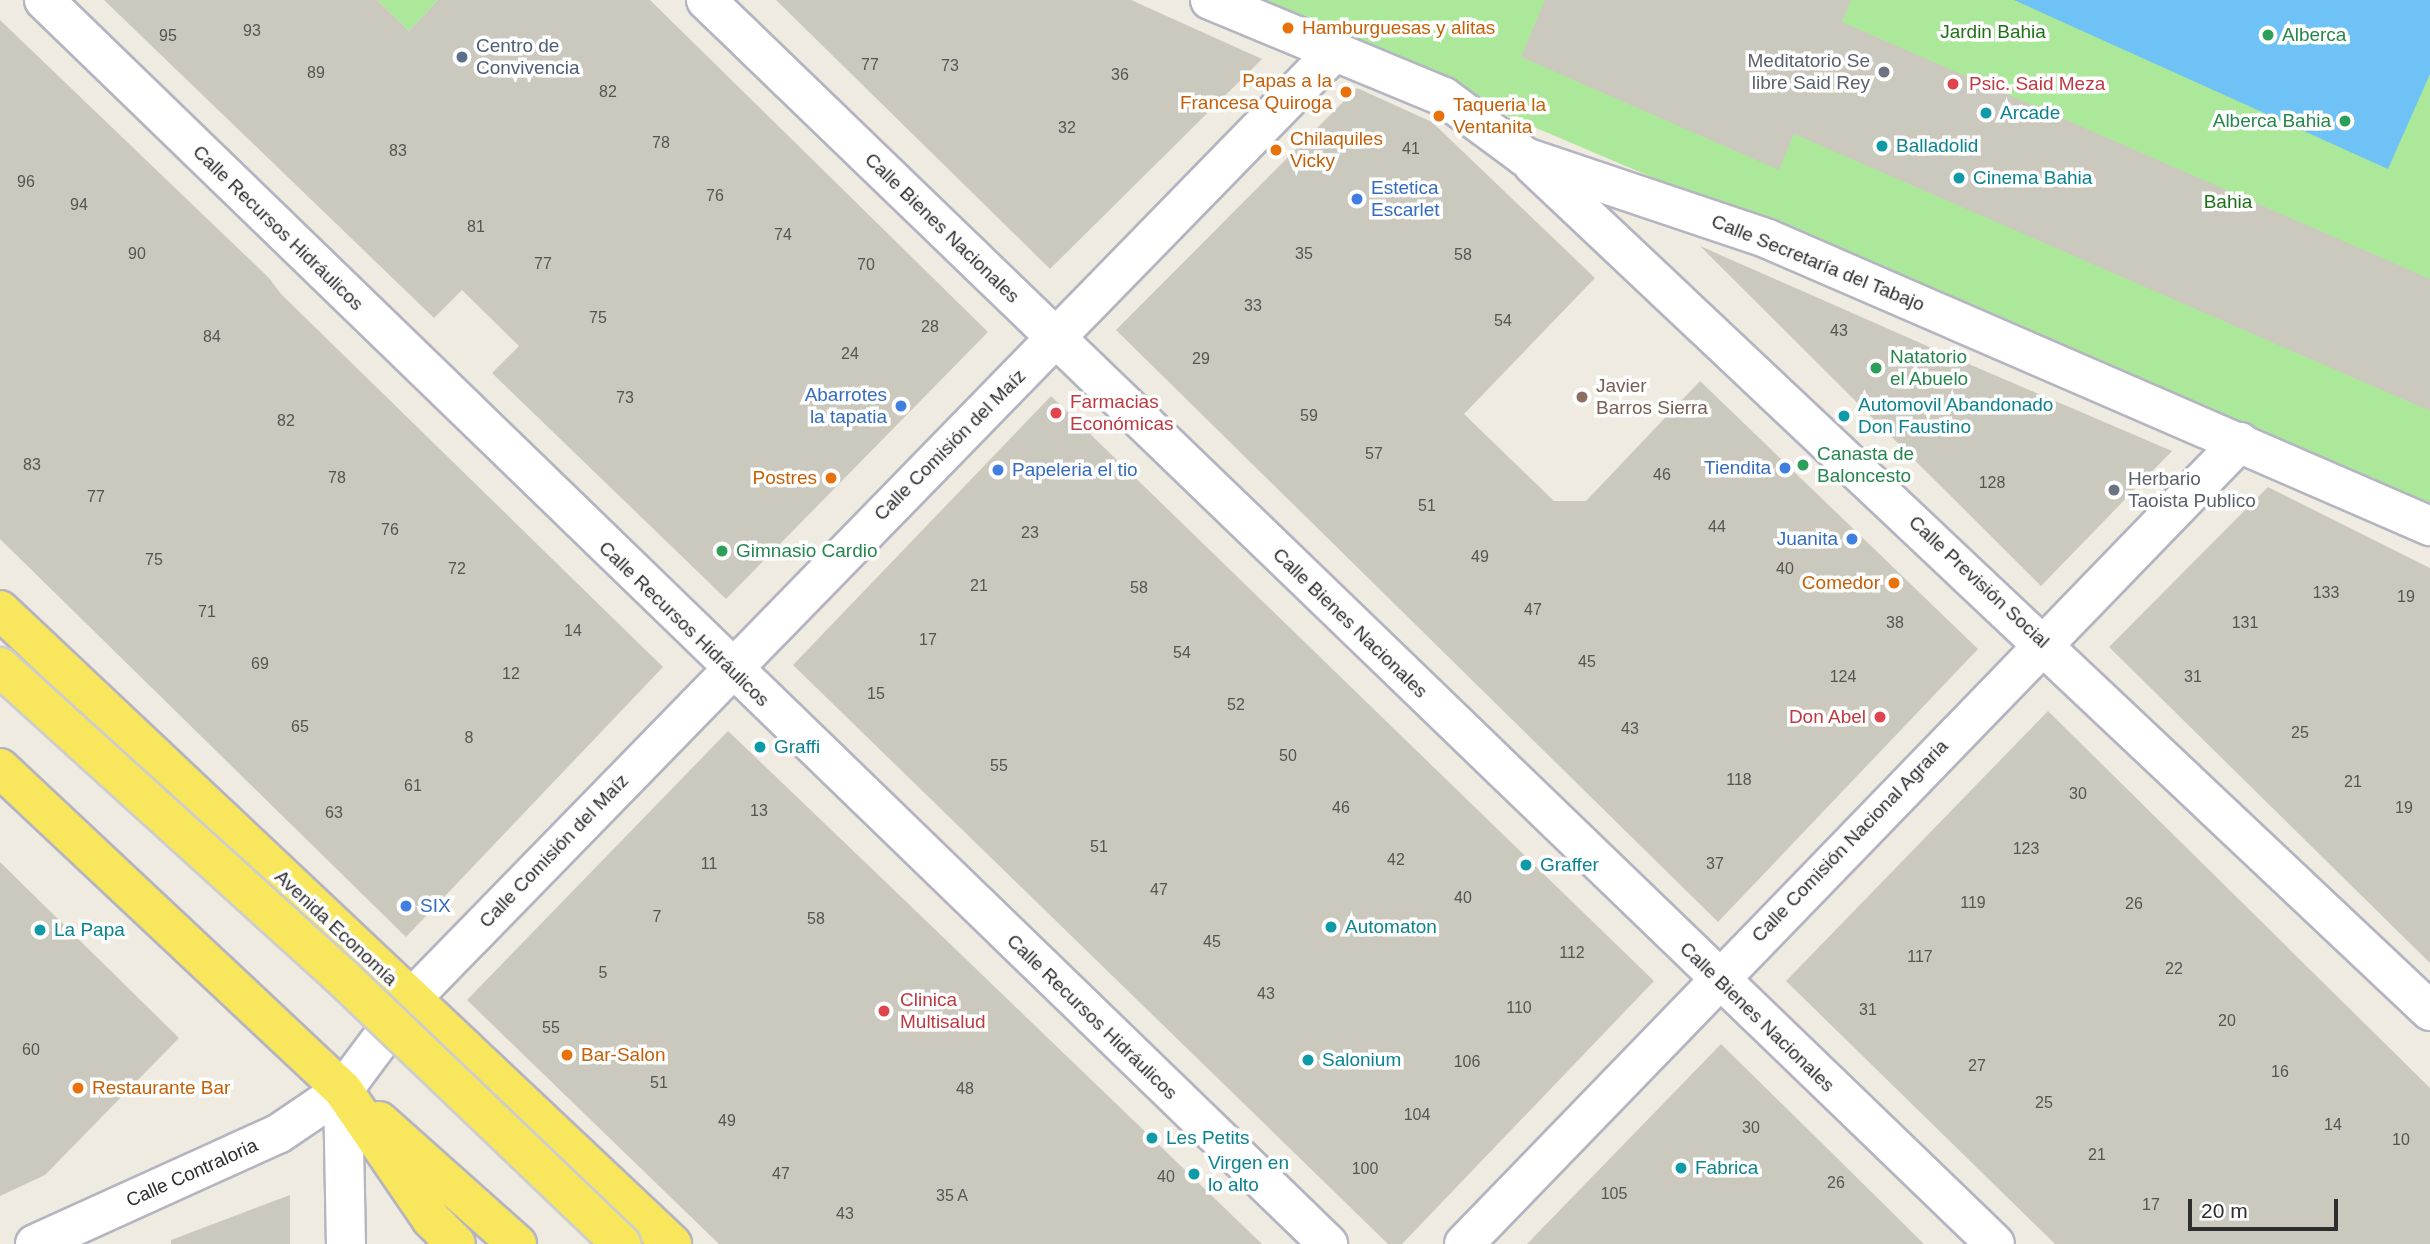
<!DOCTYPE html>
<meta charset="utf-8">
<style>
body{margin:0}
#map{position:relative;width:2430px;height:1244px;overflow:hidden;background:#efebe0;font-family:Arial,sans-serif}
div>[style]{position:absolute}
.green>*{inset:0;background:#ace89a}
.water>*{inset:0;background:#6fc2f5}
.building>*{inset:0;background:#cbc9be}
.roads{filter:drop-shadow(2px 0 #b4b4c2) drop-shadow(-2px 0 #b4b4c2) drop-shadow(0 2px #b4b4c2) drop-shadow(0 -2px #b4b4c2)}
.minor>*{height:38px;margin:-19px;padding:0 19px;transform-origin:19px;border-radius:19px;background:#fff}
.major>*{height:38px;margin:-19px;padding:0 19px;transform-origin:19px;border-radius:19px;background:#f8e75c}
.bridges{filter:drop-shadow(2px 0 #cdcdcd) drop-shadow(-2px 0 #cdcdcd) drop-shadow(0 2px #cdcdcd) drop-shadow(0 -2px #cdcdcd)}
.major-bridge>*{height:38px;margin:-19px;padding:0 19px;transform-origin:19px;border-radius:19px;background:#f8e75c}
.dots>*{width:19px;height:19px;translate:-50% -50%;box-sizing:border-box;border:4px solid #fff;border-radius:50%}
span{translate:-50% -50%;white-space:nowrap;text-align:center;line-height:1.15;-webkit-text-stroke:7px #fff;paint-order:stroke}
.number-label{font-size:16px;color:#555552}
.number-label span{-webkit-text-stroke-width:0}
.food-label{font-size:19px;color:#c56008}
.left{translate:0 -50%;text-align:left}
.right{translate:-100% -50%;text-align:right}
.park-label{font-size:19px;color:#1f7117}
.leisure-label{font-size:19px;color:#27864d}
.service-label{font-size:19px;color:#4e5e75}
.worship-label{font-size:19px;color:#5b616d}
.health-label{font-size:19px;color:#be3a42}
.culture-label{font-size:19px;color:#0d838f}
.shop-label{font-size:19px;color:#366cbe}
.street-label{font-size:19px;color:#2e2e2e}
.education-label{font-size:19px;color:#785e54}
.scale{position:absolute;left:2188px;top:1199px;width:150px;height:32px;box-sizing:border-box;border:4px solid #2e2e2e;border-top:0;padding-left:9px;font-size:21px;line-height:24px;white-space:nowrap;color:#2e2e2e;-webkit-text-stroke:5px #fff;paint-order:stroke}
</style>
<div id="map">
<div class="green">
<i style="clip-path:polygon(377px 0,438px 0,409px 31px)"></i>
<i style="clip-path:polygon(1236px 0,2430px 0,2430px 504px,2039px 342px)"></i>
</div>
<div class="water">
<i style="clip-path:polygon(2014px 0,2430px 0,2430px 74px,2388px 169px)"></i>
</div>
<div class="building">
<i style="clip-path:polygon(104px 0,377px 0,409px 31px,438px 0,650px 0,988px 332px,726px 599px,492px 373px,519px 346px,462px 290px,434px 318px)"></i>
<i style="clip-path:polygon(776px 0,1131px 0,1262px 59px,1050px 269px)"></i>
<i style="clip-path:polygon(1545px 0,1851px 0,1842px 22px,2430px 279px,2430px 411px,1794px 134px,1779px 170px,1521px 57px)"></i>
<i style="clip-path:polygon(0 20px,269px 278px,281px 294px,663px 667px,406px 937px,0 539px)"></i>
<i style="clip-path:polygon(1357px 88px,1432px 122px,1595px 278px,1464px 414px,1554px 501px,1586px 501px,1700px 381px,1978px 649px,1718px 922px,1116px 330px)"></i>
<i style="clip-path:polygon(1700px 246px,1943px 353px,2172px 451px,2041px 586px)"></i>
<i style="clip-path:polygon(1051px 396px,1654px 981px,1402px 1244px,1388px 1244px,793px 665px)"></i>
<i style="clip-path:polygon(2268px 487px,2430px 568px,2430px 963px,2109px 647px)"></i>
<i style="clip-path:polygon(2048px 711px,2430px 1088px,2430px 1244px,2055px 1244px,1786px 981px)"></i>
<i style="clip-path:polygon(728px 731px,868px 865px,1262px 1244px,719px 1244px,689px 1215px,467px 1000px)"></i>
<i style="clip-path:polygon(0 862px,179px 1038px,45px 1175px,0 1196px)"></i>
<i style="clip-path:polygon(1721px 1044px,1835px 1156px,1924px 1244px,1527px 1244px)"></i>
<i style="clip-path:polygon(290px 1195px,290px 1244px,171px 1244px,171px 1240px)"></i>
</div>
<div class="roads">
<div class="minor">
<i style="left:44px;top:0;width:1788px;rotate:44.09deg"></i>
<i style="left:706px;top:0;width:1791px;rotate:43.98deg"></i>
<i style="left:1210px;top:0;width:253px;rotate:22.5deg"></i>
<i style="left:1444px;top:97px;width:101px;rotate:36.5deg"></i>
<i style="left:1525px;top:157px;width:256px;rotate:18.6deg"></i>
<i style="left:1768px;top:239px;width:722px;rotate:23.44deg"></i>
<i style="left:1533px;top:165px;width:1233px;rotate:43.32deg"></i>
<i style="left:343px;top:1090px;width:154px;rotate:88.9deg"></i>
<i style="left:35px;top:1244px;width:267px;rotate:-24.4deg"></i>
<i style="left:278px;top:1134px;width:78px;rotate:-34.1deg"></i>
<i style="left:343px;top:1090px;width:114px;rotate:-53.2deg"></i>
<i style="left:411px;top:999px;width:1324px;rotate:-45.73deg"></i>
<i style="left:1464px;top:1244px;width:1116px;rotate:-45.94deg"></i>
</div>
<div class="major">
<i style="left:0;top:610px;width:924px;rotate:43.33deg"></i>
<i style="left:0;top:768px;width:470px;rotate:43.2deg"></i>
<i style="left:343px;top:1090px;width:156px;rotate:55.7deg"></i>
<i style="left:431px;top:1219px;width:35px;rotate:45deg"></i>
<i style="left:379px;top:1121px;width:185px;rotate:41.7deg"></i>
</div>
</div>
<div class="bridges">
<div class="major-bridge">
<i style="left:0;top:667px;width:463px;rotate:42.2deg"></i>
<i style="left:343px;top:978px;width:385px;rotate:43.7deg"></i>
</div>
</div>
<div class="dots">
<i style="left:1288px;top:28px;background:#e8710a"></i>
<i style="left:2268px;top:35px;background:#2e9e5b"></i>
<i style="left:462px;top:57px;background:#5c6f8a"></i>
<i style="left:1884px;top:72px;background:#6b7280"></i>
<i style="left:1953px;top:84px;background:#e0444e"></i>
<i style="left:1346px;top:92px;background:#e8710a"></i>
<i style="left:1986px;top:113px;background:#0f9aa8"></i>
<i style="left:1439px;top:116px;background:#e8710a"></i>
<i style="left:2345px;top:121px;background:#2e9e5b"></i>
<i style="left:1882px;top:146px;background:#0f9aa8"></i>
<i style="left:1276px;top:150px;background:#e8710a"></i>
<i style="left:1959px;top:178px;background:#0f9aa8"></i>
<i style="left:1357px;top:199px;background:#3f7fe0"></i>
<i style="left:1876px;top:368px;background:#2e9e5b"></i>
<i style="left:1582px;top:397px;background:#8d6e63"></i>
<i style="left:901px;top:406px;background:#3f7fe0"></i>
<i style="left:1056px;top:413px;background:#e0444e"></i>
<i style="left:1844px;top:416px;background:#0f9aa8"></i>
<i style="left:1803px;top:465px;background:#2e9e5b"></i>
<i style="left:1785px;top:468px;background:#3f7fe0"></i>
<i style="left:998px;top:470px;background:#3f7fe0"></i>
<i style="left:831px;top:478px;background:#e8710a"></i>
<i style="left:2114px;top:490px;background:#6b7280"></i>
<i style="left:1852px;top:539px;background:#3f7fe0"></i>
<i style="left:722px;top:551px;background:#2e9e5b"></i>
<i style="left:1894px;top:583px;background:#e8710a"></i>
<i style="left:1880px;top:717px;background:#e0444e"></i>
<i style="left:760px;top:747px;background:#0f9aa8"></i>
<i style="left:1526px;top:865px;background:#0f9aa8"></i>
<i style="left:406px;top:906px;background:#3f7fe0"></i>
<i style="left:1331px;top:927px;background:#0f9aa8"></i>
<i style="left:40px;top:930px;background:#0f9aa8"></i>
<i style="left:884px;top:1011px;background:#e0444e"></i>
<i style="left:567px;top:1055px;background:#e8710a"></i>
<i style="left:1308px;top:1060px;background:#0f9aa8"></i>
<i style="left:78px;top:1088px;background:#e8710a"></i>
<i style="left:1152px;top:1138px;background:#0f9aa8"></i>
<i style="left:1681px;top:1168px;background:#0f9aa8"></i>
<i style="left:1194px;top:1174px;background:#0f9aa8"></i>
</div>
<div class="number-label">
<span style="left:252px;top:31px">93</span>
<span style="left:168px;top:36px">95</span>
<span style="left:870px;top:65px">77</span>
<span style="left:950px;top:66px">73</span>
<span style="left:316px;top:73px">89</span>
<span style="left:1120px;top:75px">36</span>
<span style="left:608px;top:92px">82</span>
<span style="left:1067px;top:128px">32</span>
<span style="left:661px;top:143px">78</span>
<span style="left:1411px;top:149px">41</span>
<span style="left:398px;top:151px">83</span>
<span style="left:26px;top:182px">96</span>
<span style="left:715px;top:196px">76</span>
<span style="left:79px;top:205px">94</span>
<span style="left:476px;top:227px">81</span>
<span style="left:783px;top:235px">74</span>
<span style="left:137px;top:254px">90</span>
<span style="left:1304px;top:254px">35</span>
<span style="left:1463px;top:255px">58</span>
<span style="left:543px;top:264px">77</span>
<span style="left:866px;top:265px">70</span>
<span style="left:1253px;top:306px">33</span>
<span style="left:598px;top:318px">75</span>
<span style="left:1503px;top:321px">54</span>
<span style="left:930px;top:327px">28</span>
<span style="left:1839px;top:331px">43</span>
<span style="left:212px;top:337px">84</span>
<span style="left:850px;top:354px">24</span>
<span style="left:1201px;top:359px">29</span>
<span style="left:625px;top:398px">73</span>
<span style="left:1309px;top:416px">59</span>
<span style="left:286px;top:421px">82</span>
<span style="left:1374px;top:454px">57</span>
<span style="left:32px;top:465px">83</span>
<span style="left:1662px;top:475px">46</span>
<span style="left:337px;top:478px">78</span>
<span style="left:1992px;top:483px">128</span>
<span style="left:96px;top:497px">77</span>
<span style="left:1427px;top:506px">51</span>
<span style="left:1717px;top:527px">44</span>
<span style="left:390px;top:530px">76</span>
<span style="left:1030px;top:533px">23</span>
<span style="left:1480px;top:557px">49</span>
<span style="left:154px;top:560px">75</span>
<span style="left:457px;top:569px">72</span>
<span style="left:1785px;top:569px">40</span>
<span style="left:979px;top:586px">21</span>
<span style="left:1139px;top:588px">58</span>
<span style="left:2326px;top:593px">133</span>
<span style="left:2406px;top:597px">19</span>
<span style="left:1533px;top:610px">47</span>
<span style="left:207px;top:612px">71</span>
<span style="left:1895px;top:623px">38</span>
<span style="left:2245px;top:623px">131</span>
<span style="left:573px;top:631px">14</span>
<span style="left:928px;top:640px">17</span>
<span style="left:1182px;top:653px">54</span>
<span style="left:1587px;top:662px">45</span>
<span style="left:260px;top:664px">69</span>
<span style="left:511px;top:674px">12</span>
<span style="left:1843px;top:677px">124</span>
<span style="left:2193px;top:677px">31</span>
<span style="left:876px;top:694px">15</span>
<span style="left:1236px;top:705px">52</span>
<span style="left:300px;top:727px">65</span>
<span style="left:1630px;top:729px">43</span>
<span style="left:2300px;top:733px">25</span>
<span style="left:469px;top:738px">8</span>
<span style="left:1288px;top:756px">50</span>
<span style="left:999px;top:766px">55</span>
<span style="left:1739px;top:780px">118</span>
<span style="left:2353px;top:782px">21</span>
<span style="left:413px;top:786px">61</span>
<span style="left:2078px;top:794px">30</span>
<span style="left:1341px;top:808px">46</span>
<span style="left:2404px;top:808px">19</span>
<span style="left:759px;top:811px">13</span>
<span style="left:334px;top:813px">63</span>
<span style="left:1099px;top:847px">51</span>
<span style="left:2026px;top:849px">123</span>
<span style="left:1396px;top:860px">42</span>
<span style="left:709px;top:864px">11</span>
<span style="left:1715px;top:864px">37</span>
<span style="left:1159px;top:890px">47</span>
<span style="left:1463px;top:898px">40</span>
<span style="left:1973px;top:903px">119</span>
<span style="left:2134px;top:904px">26</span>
<span style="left:657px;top:917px">7</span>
<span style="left:816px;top:919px">58</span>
<span style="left:1212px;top:942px">45</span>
<span style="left:1572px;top:953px">112</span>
<span style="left:1920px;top:957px">117</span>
<span style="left:2174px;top:969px">22</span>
<span style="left:603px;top:973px">5</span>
<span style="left:1266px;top:994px">43</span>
<span style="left:1519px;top:1008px">110</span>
<span style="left:1868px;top:1010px">31</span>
<span style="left:2227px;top:1021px">20</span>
<span style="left:551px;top:1028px">55</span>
<span style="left:31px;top:1050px">60</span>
<span style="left:1467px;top:1062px">106</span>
<span style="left:1977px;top:1066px">27</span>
<span style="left:2280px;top:1072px">16</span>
<span style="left:659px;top:1083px">51</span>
<span style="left:965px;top:1089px">48</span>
<span style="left:2044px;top:1103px">25</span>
<span style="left:1417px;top:1115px">104</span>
<span style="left:727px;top:1121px">49</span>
<span style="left:2333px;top:1125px">14</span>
<span style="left:1751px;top:1128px">30</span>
<span style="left:2401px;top:1140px">10</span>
<span style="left:2097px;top:1155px">21</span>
<span style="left:1365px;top:1169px">100</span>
<span style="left:781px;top:1174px">47</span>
<span style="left:1166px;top:1177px">40</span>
<span style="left:1836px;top:1183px">26</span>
<span style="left:1614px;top:1194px">105</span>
<span style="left:952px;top:1196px">35 A</span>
<span style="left:2151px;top:1205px">17</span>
<span style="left:845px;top:1214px">43</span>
</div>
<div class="food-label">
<span class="left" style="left:1302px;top:28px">Hamburguesas y alitas</span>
<span class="right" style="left:1332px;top:92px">Papas a la<br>Francesa Quiroga</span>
<span class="left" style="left:1453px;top:116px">Taqueria la<br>Ventanita</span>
<span class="left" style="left:1290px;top:150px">Chilaquiles<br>Vicky</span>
<span class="right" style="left:817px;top:478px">Postres</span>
<span class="right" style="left:1880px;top:583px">Comedor</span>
<span class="left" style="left:581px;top:1055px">Bar-Salon</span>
<span class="left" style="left:92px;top:1088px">Restaurante Bar</span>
</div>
<div class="park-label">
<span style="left:1993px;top:32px">Jardin Bahia</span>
<span style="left:2228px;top:202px">Bahia</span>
</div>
<div class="leisure-label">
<span class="left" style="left:2282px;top:35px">Alberca</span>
<span class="right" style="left:2331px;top:121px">Alberca Bahia</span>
<span class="left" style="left:1890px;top:368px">Natatorio<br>el Abuelo</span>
<span class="left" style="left:1817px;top:465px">Canasta de<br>Baloncesto</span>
<span class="left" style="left:736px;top:551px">Gimnasio Cardio</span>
</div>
<div class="service-label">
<span class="left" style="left:476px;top:57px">Centro de<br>Convivencia</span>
</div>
<div class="worship-label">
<span class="right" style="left:1870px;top:72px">Meditatorio Se<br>libre Said Rey</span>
<span class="left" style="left:2128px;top:490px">Herbario<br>Taoista Publico</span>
</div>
<div class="health-label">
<span class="left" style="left:1969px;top:84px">Psic. Said Meza</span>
<span class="left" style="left:1070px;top:413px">Farmacias<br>Económicas</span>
<span class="right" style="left:1866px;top:717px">Don Abel</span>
<span class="left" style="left:900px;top:1011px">Clinica<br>Multisalud</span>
</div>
<div class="culture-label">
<span class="left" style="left:2000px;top:113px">Arcade</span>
<span class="left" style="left:1896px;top:146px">Balladolid</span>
<span class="left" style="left:1973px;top:178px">Cinema Bahia</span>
<span class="left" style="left:1858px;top:416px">Automovil Abandonado<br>Don Faustino</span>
<span class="left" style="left:774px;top:747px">Graffi</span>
<span class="left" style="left:1540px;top:865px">Graffer</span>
<span class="left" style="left:1345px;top:927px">Automaton</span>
<span class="left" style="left:54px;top:930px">La Papa</span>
<span class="left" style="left:1322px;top:1060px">Salonium</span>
<span class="left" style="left:1166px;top:1138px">Les Petits</span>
<span class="left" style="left:1208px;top:1174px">Virgen en<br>lo alto</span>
<span class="left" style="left:1695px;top:1168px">Fabrica</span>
</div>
<div class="shop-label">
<span class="left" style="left:1371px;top:199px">Estetica<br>Escarlet</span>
<span class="right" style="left:887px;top:406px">Abarrotes<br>la tapatia</span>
<span class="right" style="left:1771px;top:468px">Tiendita</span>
<span class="left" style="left:1012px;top:470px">Papeleria el tio</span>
<span class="right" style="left:1838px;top:539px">Juanita</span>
<span class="left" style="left:420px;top:906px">SIX</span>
</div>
<div class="street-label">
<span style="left:278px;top:228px;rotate:44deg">Calle Recursos Hidráulicos</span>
<span style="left:942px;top:228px;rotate:44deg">Calle Bienes Nacionales</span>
<span style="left:1818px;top:263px;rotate:22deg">Calle Secretaría del Tabajo</span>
<span style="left:950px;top:445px;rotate:-45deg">Calle Comisión del Maíz</span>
<span style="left:1979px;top:582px;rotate:43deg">Calle Previsión Social</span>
<span style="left:1350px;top:623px;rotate:44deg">Calle Bienes Nacionales</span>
<span style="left:684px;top:624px;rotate:44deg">Calle Recursos Hidráulicos</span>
<span style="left:1850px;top:841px;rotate:-46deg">Calle Comisión Nacional Agraria</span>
<span style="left:554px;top:851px;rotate:-46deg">Calle Comisión del Maíz</span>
<span style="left:336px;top:928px;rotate:43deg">Avenida Economía</span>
<span style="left:1092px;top:1017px;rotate:44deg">Calle Recursos Hidráulicos</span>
<span style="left:1757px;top:1017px;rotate:44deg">Calle Bienes Nacionales</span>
<span style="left:192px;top:1173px;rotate:-24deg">Calle Contraloria</span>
</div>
<div class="education-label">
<span class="left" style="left:1596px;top:397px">Javier<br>Barros Sierra</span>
</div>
<div class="scale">20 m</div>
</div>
